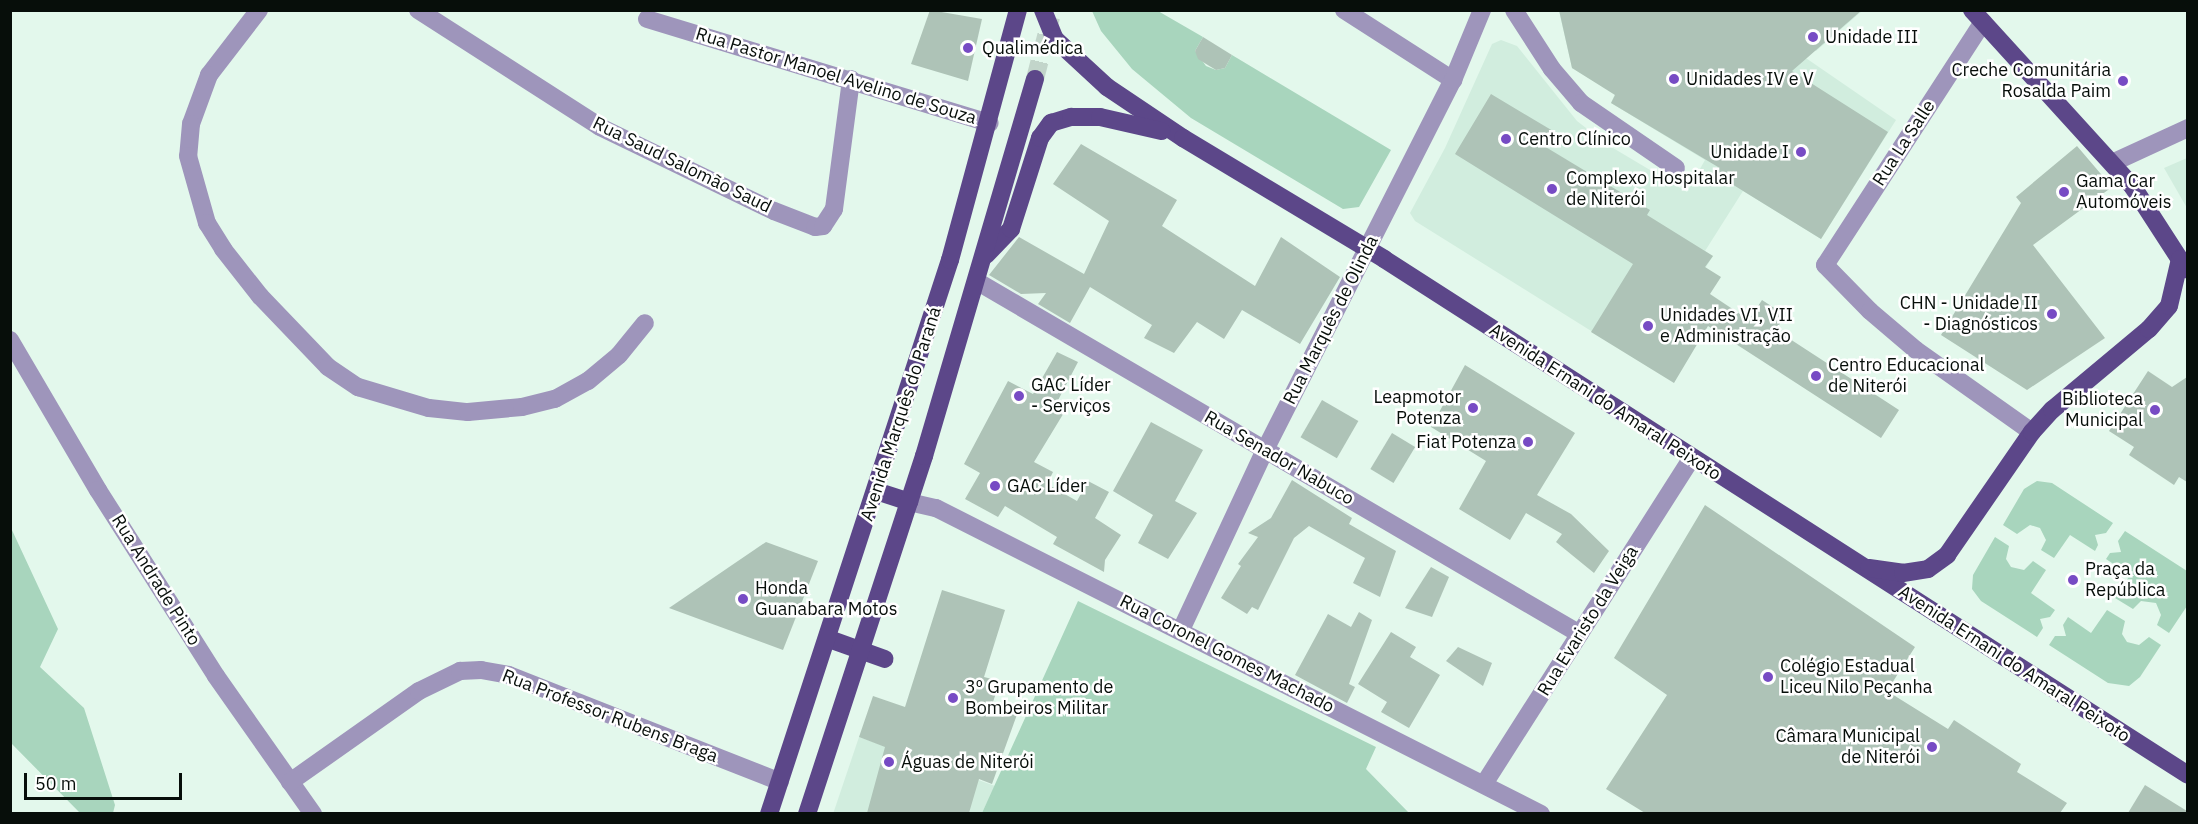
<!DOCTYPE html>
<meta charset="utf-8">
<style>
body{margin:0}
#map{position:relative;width:2198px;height:824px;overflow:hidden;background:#e3f8ec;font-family:"IBM Plex Sans",sans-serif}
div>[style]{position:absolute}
.built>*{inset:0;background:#d1edde}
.green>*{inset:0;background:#a8d5bd}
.building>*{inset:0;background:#aec3b7;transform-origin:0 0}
.major-tunnel>*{height:18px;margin-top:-9px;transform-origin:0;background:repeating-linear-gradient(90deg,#c2d5ca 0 18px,transparent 0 27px)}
.minor>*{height:18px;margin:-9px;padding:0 9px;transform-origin:9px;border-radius:9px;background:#9e95bb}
.major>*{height:18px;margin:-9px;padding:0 9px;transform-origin:9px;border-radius:9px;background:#5c4789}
.dots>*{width:16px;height:16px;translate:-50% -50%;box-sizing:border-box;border:3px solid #fff;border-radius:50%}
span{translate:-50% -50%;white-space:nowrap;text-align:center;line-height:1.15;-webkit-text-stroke:5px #fff;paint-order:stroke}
.poi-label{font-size:18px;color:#070e0a}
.left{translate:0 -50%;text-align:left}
.right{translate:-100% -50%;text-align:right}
.street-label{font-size:18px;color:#070e0a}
.frame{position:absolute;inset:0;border:12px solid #070e0a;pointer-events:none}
.scale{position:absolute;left:24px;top:773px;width:158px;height:27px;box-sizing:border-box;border:3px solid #070e0a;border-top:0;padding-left:8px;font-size:18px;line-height:21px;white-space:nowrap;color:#070e0a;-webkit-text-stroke:4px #fff;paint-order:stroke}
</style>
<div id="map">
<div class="built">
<i style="clip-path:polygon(1559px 11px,1862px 11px,1816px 51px,1806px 44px,1800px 54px,1896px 120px,1821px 239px,1743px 191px,1705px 251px,1713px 256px,1671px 322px,1652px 369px,1415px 221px,1410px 213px,1445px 148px,1492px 44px,1501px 40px,1517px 46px,1577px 121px,1608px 145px,1687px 192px,1705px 160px,1611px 103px,1615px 94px,1572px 68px)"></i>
<i style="clip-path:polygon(2187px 158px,2187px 208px,2164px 168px)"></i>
<i style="clip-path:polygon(859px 737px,995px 786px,982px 813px,833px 814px)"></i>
</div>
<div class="green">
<i style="clip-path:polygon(1092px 11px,1158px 11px,1203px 37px,1195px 51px,1206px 66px,1216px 70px,1225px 68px,1232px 55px,1391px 150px,1359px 207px,1343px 209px,1191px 118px,1132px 69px,1101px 31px)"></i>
<i style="clip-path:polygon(2037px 481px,2052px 483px,2113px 523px,2106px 533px,2095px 535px,2098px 545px,2095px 551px,2070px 535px,2054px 558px,2041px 550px,2046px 540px,2040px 528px,2030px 525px,2017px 534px,2003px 525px,2024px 489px)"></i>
<i style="clip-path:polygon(11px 528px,58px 629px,40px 667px,84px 708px,115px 805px,113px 813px,80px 813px,11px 743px)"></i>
<i style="clip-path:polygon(2125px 531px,2187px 571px,2187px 606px,2169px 633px,2157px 625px,2161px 615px,2156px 603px,2141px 601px,2133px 609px,2115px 598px,2130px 575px,2106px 559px,2110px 553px,2121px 552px,2118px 541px)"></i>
<i style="clip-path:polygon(1995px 537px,2009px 546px,2006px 559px,2011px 567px,2024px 570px,2033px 561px,2046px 570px,2031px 593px,2055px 610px,2050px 617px,2040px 619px,2043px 628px,2037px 637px,1981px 601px,1972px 589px,1973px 575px)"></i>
<i style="clip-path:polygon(1078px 601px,1376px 747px,1366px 769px,1409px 813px,982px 813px)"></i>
<i style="clip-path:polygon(2107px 610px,2125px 621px,2122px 634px,2127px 642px,2139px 645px,2149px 637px,2161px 645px,2140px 677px,2129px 686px,2108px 683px,2049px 645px,2055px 636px,2066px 636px,2063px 625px,2068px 617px,2091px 633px)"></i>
</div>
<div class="building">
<i style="clip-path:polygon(930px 10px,982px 19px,968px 81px,911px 64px)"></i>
<i style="clip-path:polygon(1559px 10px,1862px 10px,1792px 71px,1888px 132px,1821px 239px,1714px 173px,1718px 167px,1611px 103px,1615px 95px,1572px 68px)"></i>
<i style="clip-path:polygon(1203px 37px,1232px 55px,1225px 68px,1216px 70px,1198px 59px,1195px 51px)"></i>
<i style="clip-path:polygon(1491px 94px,1553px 131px,1544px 146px,1650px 210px,1647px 215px,1713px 256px,1705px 267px,1721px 277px,1710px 294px,1749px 320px,1762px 300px,1785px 315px,1776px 330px,1899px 410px,1881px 438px,1708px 326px,1674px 383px,1591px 332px,1633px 264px,1455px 154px)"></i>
<i style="clip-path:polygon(1081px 144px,1177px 200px,1162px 226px,1255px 286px,1281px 237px,1340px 277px,1300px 344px,1242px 310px,1224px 339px,1197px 322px,1174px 353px,1144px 338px,1152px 325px,1090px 287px,1070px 323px,1038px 304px,1046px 293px,1021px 294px,989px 275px,1019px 237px,1084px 274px,1109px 221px,1053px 184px)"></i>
<i style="clip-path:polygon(2077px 146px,2112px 187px,2033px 245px,2105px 338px,2027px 390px,1941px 335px,2021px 203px,2016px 197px)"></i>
<i style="clip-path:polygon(1057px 352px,1078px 362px,1055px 406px,1065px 411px,1034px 462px,1053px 472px,1047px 484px,1077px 501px,1088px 481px,1109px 492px,1095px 518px,1121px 535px,1105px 560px,1104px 572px,1053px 544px,1057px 537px,1005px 506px,998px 517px,965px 499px,980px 473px,964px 464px,1008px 381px,1033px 394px)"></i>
<i style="clip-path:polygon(1465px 365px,1575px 433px,1537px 495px,1571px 514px,1609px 551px,1594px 573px,1556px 542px,1562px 534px,1526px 513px,1510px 540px,1459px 509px,1486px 461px,1431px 427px)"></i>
<i style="clip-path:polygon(2148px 371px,2172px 387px,2187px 377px,2187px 482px,2179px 477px,2174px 485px,2129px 455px,2134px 447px,2109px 431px)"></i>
<i style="left:1322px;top:400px;width:42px;height:43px;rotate:30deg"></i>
<i style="clip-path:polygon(1151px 422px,1203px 450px,1175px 501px,1197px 513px,1168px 559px,1138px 543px,1153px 515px,1113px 491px)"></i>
<i style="left:1392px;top:433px;width:27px;height:42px;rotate:31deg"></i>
<i style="clip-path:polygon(1292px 480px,1352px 518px,1349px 524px,1396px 551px,1380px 597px,1353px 583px,1365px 558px,1309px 526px,1294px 538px,1258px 610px,1252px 607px,1247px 614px,1221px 598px,1241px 566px,1238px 564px,1258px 537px,1248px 533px,1271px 518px)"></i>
<i style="clip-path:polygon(1705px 505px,1915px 647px,1887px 691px,1948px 729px,1954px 720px,2021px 764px,2017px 772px,2067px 803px,2060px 813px,1645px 813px,1606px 789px,1667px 695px,1614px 658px)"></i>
<i style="clip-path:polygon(766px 542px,818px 561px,783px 650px,669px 608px)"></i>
<i style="clip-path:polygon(1431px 567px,1449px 577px,1432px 617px,1405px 608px)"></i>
<i style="clip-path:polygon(942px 590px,1005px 610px,984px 677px,1000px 681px,993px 702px,1019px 709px,992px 784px,979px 779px,969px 813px,867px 813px,885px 747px,859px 737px,873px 696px,905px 707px)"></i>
<i style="clip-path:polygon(1359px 612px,1372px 620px,1349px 684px,1355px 687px,1347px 703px,1295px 675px,1328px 614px,1351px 627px)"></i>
<i style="clip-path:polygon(1391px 632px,1416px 647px,1410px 657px,1440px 675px,1409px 728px,1381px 712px,1387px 702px,1358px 684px)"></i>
<i style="clip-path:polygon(1458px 647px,1492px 663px,1483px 686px,1446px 661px)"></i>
<i style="clip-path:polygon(2145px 785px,2187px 811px,2187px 813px,2128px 813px)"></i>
</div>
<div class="major-tunnel">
<i style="left:1035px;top:79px;width:64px;rotate:-75.5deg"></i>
</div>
<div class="minor">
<i style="left:259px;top:10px;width:82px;rotate:127.6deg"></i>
<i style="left:209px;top:75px;width:52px;rotate:110.2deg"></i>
<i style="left:191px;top:124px;width:32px;rotate:95deg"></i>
<i style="left:188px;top:156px;width:70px;rotate:74.2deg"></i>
<i style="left:207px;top:223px;width:31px;rotate:58deg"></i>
<i style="left:223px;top:249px;width:60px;rotate:51.8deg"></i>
<i style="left:260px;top:296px;width:98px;rotate:46.2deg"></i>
<i style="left:328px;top:367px;width:36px;rotate:34deg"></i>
<i style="left:358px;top:387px;width:74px;rotate:16.5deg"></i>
<i style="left:429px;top:408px;width:39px;rotate:6deg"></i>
<i style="left:468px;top:412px;width:54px;rotate:-5.3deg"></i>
<i style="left:522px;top:407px;width:34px;rotate:-14deg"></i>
<i style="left:555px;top:399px;width:38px;rotate:-29deg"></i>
<i style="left:588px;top:381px;width:40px;rotate:-40deg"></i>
<i style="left:619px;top:355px;width:41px;rotate:-50.9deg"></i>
<i style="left:418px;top:10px;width:216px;rotate:32.7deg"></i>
<i style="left:600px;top:127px;width:193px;rotate:25.8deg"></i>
<i style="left:774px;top:211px;width:44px;rotate:21.3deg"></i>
<i style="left:815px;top:227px;width:8px;rotate:-7deg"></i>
<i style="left:823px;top:226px;width:20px;rotate:-57deg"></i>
<i style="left:834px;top:209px;width:131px;rotate:-82.5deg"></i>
<i style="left:1344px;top:10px;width:130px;rotate:32.7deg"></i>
<i style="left:1514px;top:10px;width:70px;rotate:57.2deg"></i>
<i style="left:1552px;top:69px;width:45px;rotate:49.5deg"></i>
<i style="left:1581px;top:103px;width:115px;rotate:34.4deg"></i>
<i style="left:647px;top:19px;width:358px;rotate:16.9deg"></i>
<i style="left:1983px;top:22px;width:290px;rotate:123deg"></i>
<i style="left:1825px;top:265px;width:64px;rotate:45.6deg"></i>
<i style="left:1870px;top:311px;width:60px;rotate:40.3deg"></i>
<i style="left:1916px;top:350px;width:142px;rotate:35.3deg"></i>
<i style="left:2112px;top:163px;width:84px;rotate:-24.7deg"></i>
<i style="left:978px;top:282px;width:697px;rotate:30.32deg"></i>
<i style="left:10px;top:340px;width:174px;rotate:59.6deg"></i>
<i style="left:98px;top:490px;width:220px;rotate:57.6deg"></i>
<i style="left:216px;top:676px;width:169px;rotate:54.9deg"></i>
<i style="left:909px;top:502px;width:28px;rotate:13deg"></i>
<i style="left:936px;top:508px;width:678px;rotate:26.83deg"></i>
<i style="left:1181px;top:630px;width:199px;rotate:-65deg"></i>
<i style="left:1265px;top:450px;width:415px;rotate:-63.1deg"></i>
<i style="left:1453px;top:80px;width:76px;rotate:-67.5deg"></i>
<i style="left:290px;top:782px;width:158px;rotate:-35.2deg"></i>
<i style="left:419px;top:691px;width:46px;rotate:-26deg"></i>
<i style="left:460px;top:671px;width:21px;rotate:-3deg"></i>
<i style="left:481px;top:670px;width:28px;rotate:10deg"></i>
<i style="left:509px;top:675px;width:291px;rotate:21.5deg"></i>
<i style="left:1484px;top:784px;width:387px;rotate:-57.5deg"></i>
</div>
<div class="major">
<i style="left:1043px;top:10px;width:31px;rotate:68deg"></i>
<i style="left:1055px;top:39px;width:71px;rotate:42.7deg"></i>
<i style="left:1107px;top:87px;width:92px;rotate:33.9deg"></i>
<i style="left:1183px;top:138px;width:235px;rotate:31deg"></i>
<i style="left:1384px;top:259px;width:955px;rotate:32.69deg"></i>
<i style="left:1972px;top:10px;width:239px;rotate:47.7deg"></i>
<i style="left:2133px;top:187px;width:98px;rotate:57.1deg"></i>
<i style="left:986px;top:255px;width:36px;rotate:-46deg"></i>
<i style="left:1011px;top:229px;width:96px;rotate:-72.3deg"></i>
<i style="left:1040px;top:138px;width:19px;rotate:-54deg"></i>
<i style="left:1051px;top:123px;width:21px;rotate:-17deg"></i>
<i style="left:1071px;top:117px;width:29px"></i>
<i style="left:1100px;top:117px;width:63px;rotate:12.9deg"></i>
<i style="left:876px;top:491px;width:35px;rotate:18deg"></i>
<i style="left:1869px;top:568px;width:34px;rotate:8deg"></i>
<i style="left:1903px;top:573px;width:25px;rotate:-9deg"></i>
<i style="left:1928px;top:569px;width:24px;rotate:-36deg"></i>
<i style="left:1947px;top:555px;width:150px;rotate:-55.4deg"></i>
<i style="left:2032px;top:432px;width:30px;rotate:-48deg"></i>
<i style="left:2052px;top:410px;width:126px;rotate:-39.9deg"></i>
<i style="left:2149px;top:329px;width:30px;rotate:-49deg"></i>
<i style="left:2169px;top:306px;width:48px;rotate:-76.8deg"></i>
<i style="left:829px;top:639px;width:59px;rotate:19.7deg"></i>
<i style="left:769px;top:814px;width:583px;rotate:-71.91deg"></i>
<i style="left:950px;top:260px;width:259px;rotate:-74.8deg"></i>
<i style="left:807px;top:814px;width:377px;rotate:-71.9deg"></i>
<i style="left:924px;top:456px;width:393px;rotate:-73.6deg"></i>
</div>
<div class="dots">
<i style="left:1813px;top:37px;background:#774bc4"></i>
<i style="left:968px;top:48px;background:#774bc4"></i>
<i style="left:1674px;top:79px;background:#774bc4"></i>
<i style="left:2123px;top:81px;background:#774bc4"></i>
<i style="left:1506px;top:139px;background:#774bc4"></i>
<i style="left:1801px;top:152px;background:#774bc4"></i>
<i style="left:1552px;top:189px;background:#774bc4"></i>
<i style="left:2064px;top:192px;background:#774bc4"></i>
<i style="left:2052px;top:314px;background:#774bc4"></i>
<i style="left:1648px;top:326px;background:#774bc4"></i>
<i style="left:1816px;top:376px;background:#774bc4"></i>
<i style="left:1019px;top:396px;background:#774bc4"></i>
<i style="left:1473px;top:408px;background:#774bc4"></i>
<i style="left:2155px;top:410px;background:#774bc4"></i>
<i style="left:1528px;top:442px;background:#774bc4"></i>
<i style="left:995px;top:486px;background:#774bc4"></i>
<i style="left:2073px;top:580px;background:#774bc4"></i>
<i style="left:743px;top:599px;background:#774bc4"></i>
<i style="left:1768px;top:677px;background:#774bc4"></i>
<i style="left:953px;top:698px;background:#774bc4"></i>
<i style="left:1932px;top:747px;background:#774bc4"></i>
<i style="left:889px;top:762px;background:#774bc4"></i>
</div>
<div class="poi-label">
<span class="left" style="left:1825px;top:37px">Unidade III</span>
<span class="left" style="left:982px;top:48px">Qualimédica</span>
<span class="right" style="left:2111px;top:81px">Creche Comunitária<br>Rosalda Paim</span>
<span class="left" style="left:1686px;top:79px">Unidades IV e V</span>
<span class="left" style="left:1518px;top:139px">Centro Clínico</span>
<span class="right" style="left:1789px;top:152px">Unidade I</span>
<span class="left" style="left:1566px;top:189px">Complexo Hospitalar<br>de Niterói</span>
<span class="left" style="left:2076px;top:192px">Gama Car<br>Automóveis</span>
<span class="right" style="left:2038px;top:314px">CHN - Unidade II<br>- Diagnósticos</span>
<span class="left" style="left:1660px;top:326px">Unidades VI, VII<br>e Administração</span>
<span class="left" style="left:1828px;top:376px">Centro Educacional<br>de Niterói</span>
<span class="left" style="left:1031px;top:396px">GAC Líder<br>- Serviços</span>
<span class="right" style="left:1461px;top:408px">Leapmotor<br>Potenza</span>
<span class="right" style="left:2143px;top:410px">Biblioteca<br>Municipal</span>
<span class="right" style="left:1516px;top:442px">Fiat Potenza</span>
<span class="left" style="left:1007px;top:486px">GAC Líder</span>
<span class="left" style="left:2085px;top:580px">Praça da<br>República</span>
<span class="left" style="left:755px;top:599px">Honda<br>Guanabara Motos</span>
<span class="left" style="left:1780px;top:677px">Colégio Estadual<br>Liceu Nilo Peçanha</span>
<span class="left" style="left:965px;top:698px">3º Grupamento de<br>Bombeiros Militar</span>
<span class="right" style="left:1920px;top:747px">Câmara Municipal<br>de Niterói</span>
<span class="left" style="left:901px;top:762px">Águas de Niterói</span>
</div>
<div class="street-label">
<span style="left:836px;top:76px;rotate:17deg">Rua Pastor Manoel Avelino de Souza</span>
<span style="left:1904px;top:143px;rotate:-57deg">Rua La Salle</span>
<span style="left:682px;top:165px;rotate:26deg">Rua Saud Salomão Saud</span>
<span style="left:1331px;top:320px;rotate:-63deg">Rua Marquês de Olinda</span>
<span style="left:1605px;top:402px;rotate:33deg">Avenida Ernani do Amaral Peixoto</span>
<span style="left:901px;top:414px;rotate:-72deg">Avenida Marquês do Paraná</span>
<span style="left:1279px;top:458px;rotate:30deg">Rua Senador Nabuco</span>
<span style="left:156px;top:580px;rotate:58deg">Rua Andrade Pinto</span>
<span style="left:1588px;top:621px;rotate:-58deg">Rua Evaristo da Veiga</span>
<span style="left:1227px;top:654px;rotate:27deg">Rua Coronel Gomes Machado</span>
<span style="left:2014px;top:664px;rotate:33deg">Avenida Ernani do Amaral Peixoto</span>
<span style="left:610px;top:716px;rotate:21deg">Rua Professor Rubens Braga</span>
</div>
<div class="frame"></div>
<div class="scale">50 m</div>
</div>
